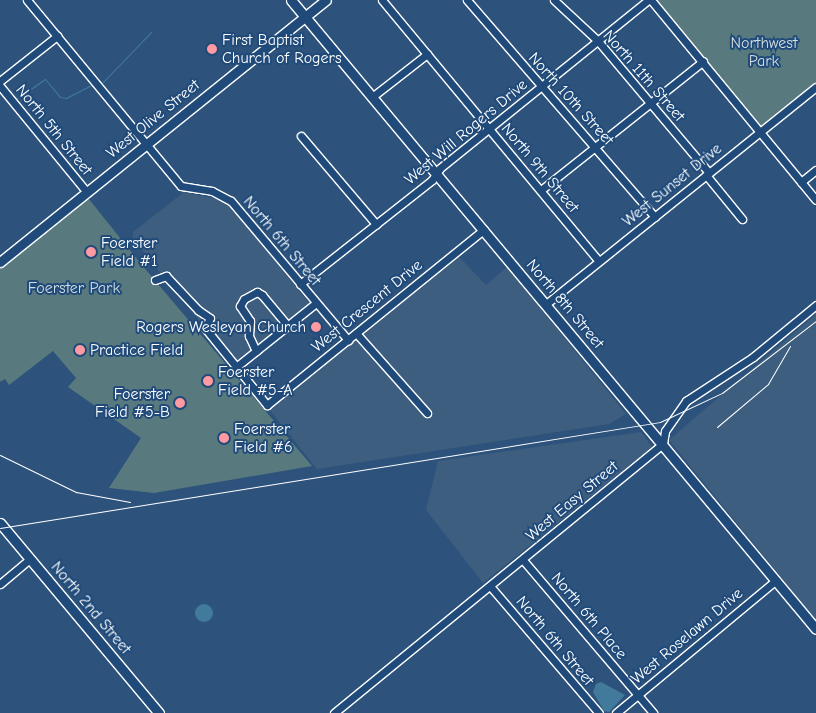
<!DOCTYPE html>
<style>
body{margin:0}
#map{position:relative;width:816px;height:713px;overflow:hidden;background:#2d537c;font-family:"Comic Neue",sans-serif}
div>[style]{position:absolute}
.built>*{inset:0;background:#3e5e7f}
.green>*{inset:0;background:#587a7f}
.water>*{inset:0;background:#427a9c}
.round{border-radius:50%}
.stream>*{height:1px;margin:-0.5px;padding:0 0.5px;transform-origin:0.5px;border-radius:0.5px;background:#427a9c}
.roads{filter:drop-shadow(1px 0 #fff) drop-shadow(-1px 0 #fff) drop-shadow(0 1px #fff) drop-shadow(0 -1px #fff)}
.minor>*{height:7px;margin:-3.5px;padding:0 3.5px;transform-origin:3.5px;border-radius:3.5px;background:#1f4a7a}
.major>*{height:9px;margin:-4.5px;padding:0 4.5px;transform-origin:4.5px;border-radius:4.5px;background:#1f4a7a}
.rail>*{height:1px;margin:-0.5px;padding:0 0.5px;transform-origin:0.5px;border-radius:0.5px;background:#fff}
.dots>*{width:14px;height:14px;translate:-50% -50%;box-sizing:border-box;border:2px solid #1f4a7a;border-radius:50%}
span{translate:-50% -50%;white-space:nowrap;text-align:center;line-height:1.15;-webkit-text-stroke:4px #1f4a7a;paint-order:stroke}
.poi-label{font-size:16px;color:#fff}
.left{translate:0 -50%;text-align:left}
.right{translate:-100% -50%;text-align:right}
.park-label{font-size:16px;color:#d5dedf}
.street-label{font-size:16px;color:#fff}
</style>
<div id="map">
<div class="built">
<i style="clip-path:polygon(184px 192px,226px 201px,314px 309px,239px 370px,133px 239px,133px 232px)"></i>
<i style="clip-path:polygon(459px 257px,486px 285px,507px 267px,626px 414px,609px 424px,317px 469px,269px 409px)"></i>
<i style="clip-path:polygon(816px 314px,816px 620px,669px 440px)"></i>
<i style="clip-path:polygon(641px 432px,652px 447px,483px 583px,426px 510px,438px 461px)"></i>
</div>
<div class="green">
<i style="clip-path:polygon(651px 0,816px 0,816px 87px,761px 131px)"></i>
<i style="clip-path:polygon(84px 193px,141px 264px,312px 466px,154px 493px,109px 488px,141px 438px,68px 387px,76px 378px,53px 351px,9px 385px,5px 379px,0 382px,0 264px)"></i>
</div>
<div class="water">
<i class="round" style="left:195px;top:604px;width:18px;height:18px"></i>
<i style="clip-path:polygon(601px 682px,625px 695px,609px 712px,604px 711px,593px 692px,596px 684px)"></i>
</div>
<div class="stream">
<i style="left:102px;top:83px;width:71px;rotate:-46.1deg"></i>
<i style="left:0;top:93px;width:11px;rotate:45deg"></i>
<i style="left:15px;top:100px;width:37px;rotate:-35deg"></i>
<i style="left:45px;top:79px;width:23px;rotate:50deg"></i>
<i style="left:60px;top:97px;width:6px;rotate:9deg"></i>
<i style="left:66px;top:98px;width:28px;rotate:-27deg"></i>
</div>
<div class="roads">
<div class="minor">
<i style="left:27px;top:0;width:241px;rotate:50.4deg"></i>
<i style="left:181px;top:186px;width:31px;rotate:9deg"></i>
<i style="left:212px;top:191px;width:21px;rotate:28deg"></i>
<i style="left:231px;top:201px;width:182px;rotate:49.9deg"></i>
<i style="left:382px;top:0;width:339px;rotate:50.3deg"></i>
<i style="left:467px;top:0;width:287px;rotate:49.1deg"></i>
<i style="left:554px;top:0;width:60px;rotate:43deg"></i>
<i style="left:598px;top:41px;width:172px;rotate:49.9deg"></i>
<i style="left:651px;top:0;width:259px;rotate:50.5deg"></i>
<i style="left:0;top:81px;width:73px;rotate:-38.3deg"></i>
<i style="left:0;top:86px;width:136px;rotate:50.7deg"></i>
<i style="left:372px;top:97px;width:70px;rotate:-38deg"></i>
<i style="left:301px;top:136px;width:116px;rotate:49.6deg"></i>
<i style="left:706px;top:175px;width:57px;rotate:50.7deg"></i>
<i style="left:801px;top:182px;width:19px;rotate:-39deg"></i>
<i style="left:541px;top:190px;width:207px;rotate:-38.5deg"></i>
<i style="left:155px;top:280px;width:12px;rotate:-20deg"></i>
<i style="left:166px;top:276px;width:47px;rotate:46.7deg"></i>
<i style="left:198px;top:310px;width:14px;rotate:34deg"></i>
<i style="left:210px;top:318px;width:11px;rotate:117deg"></i>
<i style="left:205px;top:328px;width:99px;rotate:51.2deg"></i>
<i style="left:267px;top:405px;width:279px;rotate:-39deg"></i>
<i style="left:300px;top:284px;width:168px;rotate:-38.2deg"></i>
<i style="left:432px;top:180px;width:14px;rotate:-56deg"></i>
<i style="left:440px;top:168px;width:267px;rotate:-38.9deg"></i>
<i style="left:546px;top:304px;width:346px;rotate:-38.8deg"></i>
<i style="left:356px;top:333px;width:107px;rotate:48.4deg"></i>
<i style="left:256px;top:351px;width:17px;rotate:-115deg"></i>
<i style="left:249px;top:336px;width:15px;rotate:-86deg"></i>
<i style="left:250px;top:321px;width:18px;rotate:-124deg"></i>
<i style="left:240px;top:306px;width:8px;rotate:-60deg"></i>
<i style="left:244px;top:299px;width:15px;rotate:-28deg"></i>
<i style="left:257px;top:292px;width:6px;rotate:31deg"></i>
<i style="left:262px;top:295px;width:40px;rotate:50deg"></i>
<i style="left:236px;top:367px;width:102px;rotate:-38.7deg"></i>
<i style="left:523px;top:560px;width:201px;rotate:49.6deg"></i>
<i style="left:0;top:584px;width:39px;rotate:-40deg"></i>
<i style="left:490px;top:586px;width:167px;rotate:49.4deg"></i>
<i style="left:334px;top:713px;width:425px;rotate:-39.3deg"></i>
<i style="left:663px;top:444px;width:13px;rotate:-81deg"></i>
<i style="left:665px;top:431px;width:37px;rotate:-55deg"></i>
<i style="left:686px;top:401px;width:80px;rotate:-33.3deg"></i>
<i style="left:753px;top:357px;width:82px;rotate:-39.5deg"></i>
<i style="left:616px;top:713px;width:208px;rotate:-39.7deg"></i>
</div>
<div class="major">
<i style="left:291px;top:0;width:819px;rotate:50.15deg"></i>
<i style="left:0;top:262px;width:418px;rotate:-38.8deg"></i>
<i style="left:0;top:523px;width:248px;rotate:50.1deg"></i>
</div>
</div>
<div class="rail">
<i style="left:717px;top:427px;width:67px;rotate:-40.1deg"></i>
<i style="left:768px;top:384px;width:44px;rotate:-59.9deg"></i>
<i style="left:0;top:455px;width:85px;rotate:26deg"></i>
<i style="left:76px;top:492px;width:55px;rotate:10.5deg"></i>
<i style="left:0;top:528px;width:668px;rotate:-9.12deg"></i>
<i style="left:660px;top:422px;width:68px;rotate:-25.1deg"></i>
<i style="left:722px;top:393px;width:118px;rotate:-37.5deg"></i>
</div>
<div class="dots">
<i style="left:212px;top:49px;background:#ff9aa2"></i>
<i style="left:91px;top:252px;background:#ff9aa2"></i>
<i style="left:316px;top:327px;background:#ff9aa2"></i>
<i style="left:80px;top:350px;background:#ff9aa2"></i>
<i style="left:208px;top:381px;background:#ff9aa2"></i>
<i style="left:180px;top:403px;background:#ff9aa2"></i>
<i style="left:224px;top:438px;background:#ff9aa2"></i>
</div>
<div class="poi-label">
<span class="left" style="left:222px;top:49px">First Baptist<br>Church of Rogers</span>
<span class="left" style="left:101px;top:252px">Foerster<br>Field #1</span>
<span class="right" style="left:306px;top:327px">Rogers Wesleyan Church</span>
<span class="left" style="left:90px;top:350px">Practice Field</span>
<span class="left" style="left:218px;top:381px">Foerster<br>Field #5-A</span>
<span class="right" style="left:170px;top:403px">Foerster<br>Field #5-B</span>
<span class="left" style="left:234px;top:438px">Foerster<br>Field #6</span>
</div>
<div class="park-label">
<span style="left:764px;top:52px">Northwest<br>Park</span>
<span style="left:74px;top:288px">Foerster Park</span>
</div>
<div class="street-label">
<span style="left:644px;top:76px;rotate:49deg">North 11th Street</span>
<span style="left:571px;top:99px;rotate:48deg">North 10th Street</span>
<span style="left:153px;top:119px;rotate:-39deg">West Olive Street</span>
<span style="left:54px;top:130px;rotate:51deg">North 5th Street</span>
<span style="left:466px;top:132px;rotate:-40deg">West Will Rogers Drive</span>
<span style="left:540px;top:168px;rotate:50deg">North 9th Street</span>
<span style="left:672px;top:185px;rotate:-39deg">West Sunset Drive</span>
<span style="left:282px;top:241px;rotate:50deg">North 6th Street</span>
<span style="left:565px;top:304px;rotate:50deg">North 8th Street</span>
<span style="left:367px;top:306px;rotate:-39deg">West Crescent Drive</span>
<span style="left:572px;top:501px;rotate:-40deg">West Easy Street</span>
<span style="left:91px;top:608px;rotate:50deg">North 2nd Street</span>
<span style="left:589px;top:616px;rotate:50deg">North 6th Place</span>
<span style="left:687px;top:636px;rotate:-40deg">West Roselawn Drive</span>
<span style="left:555px;top:641px;rotate:50deg">North 6th Street</span>
</div>
</div>
